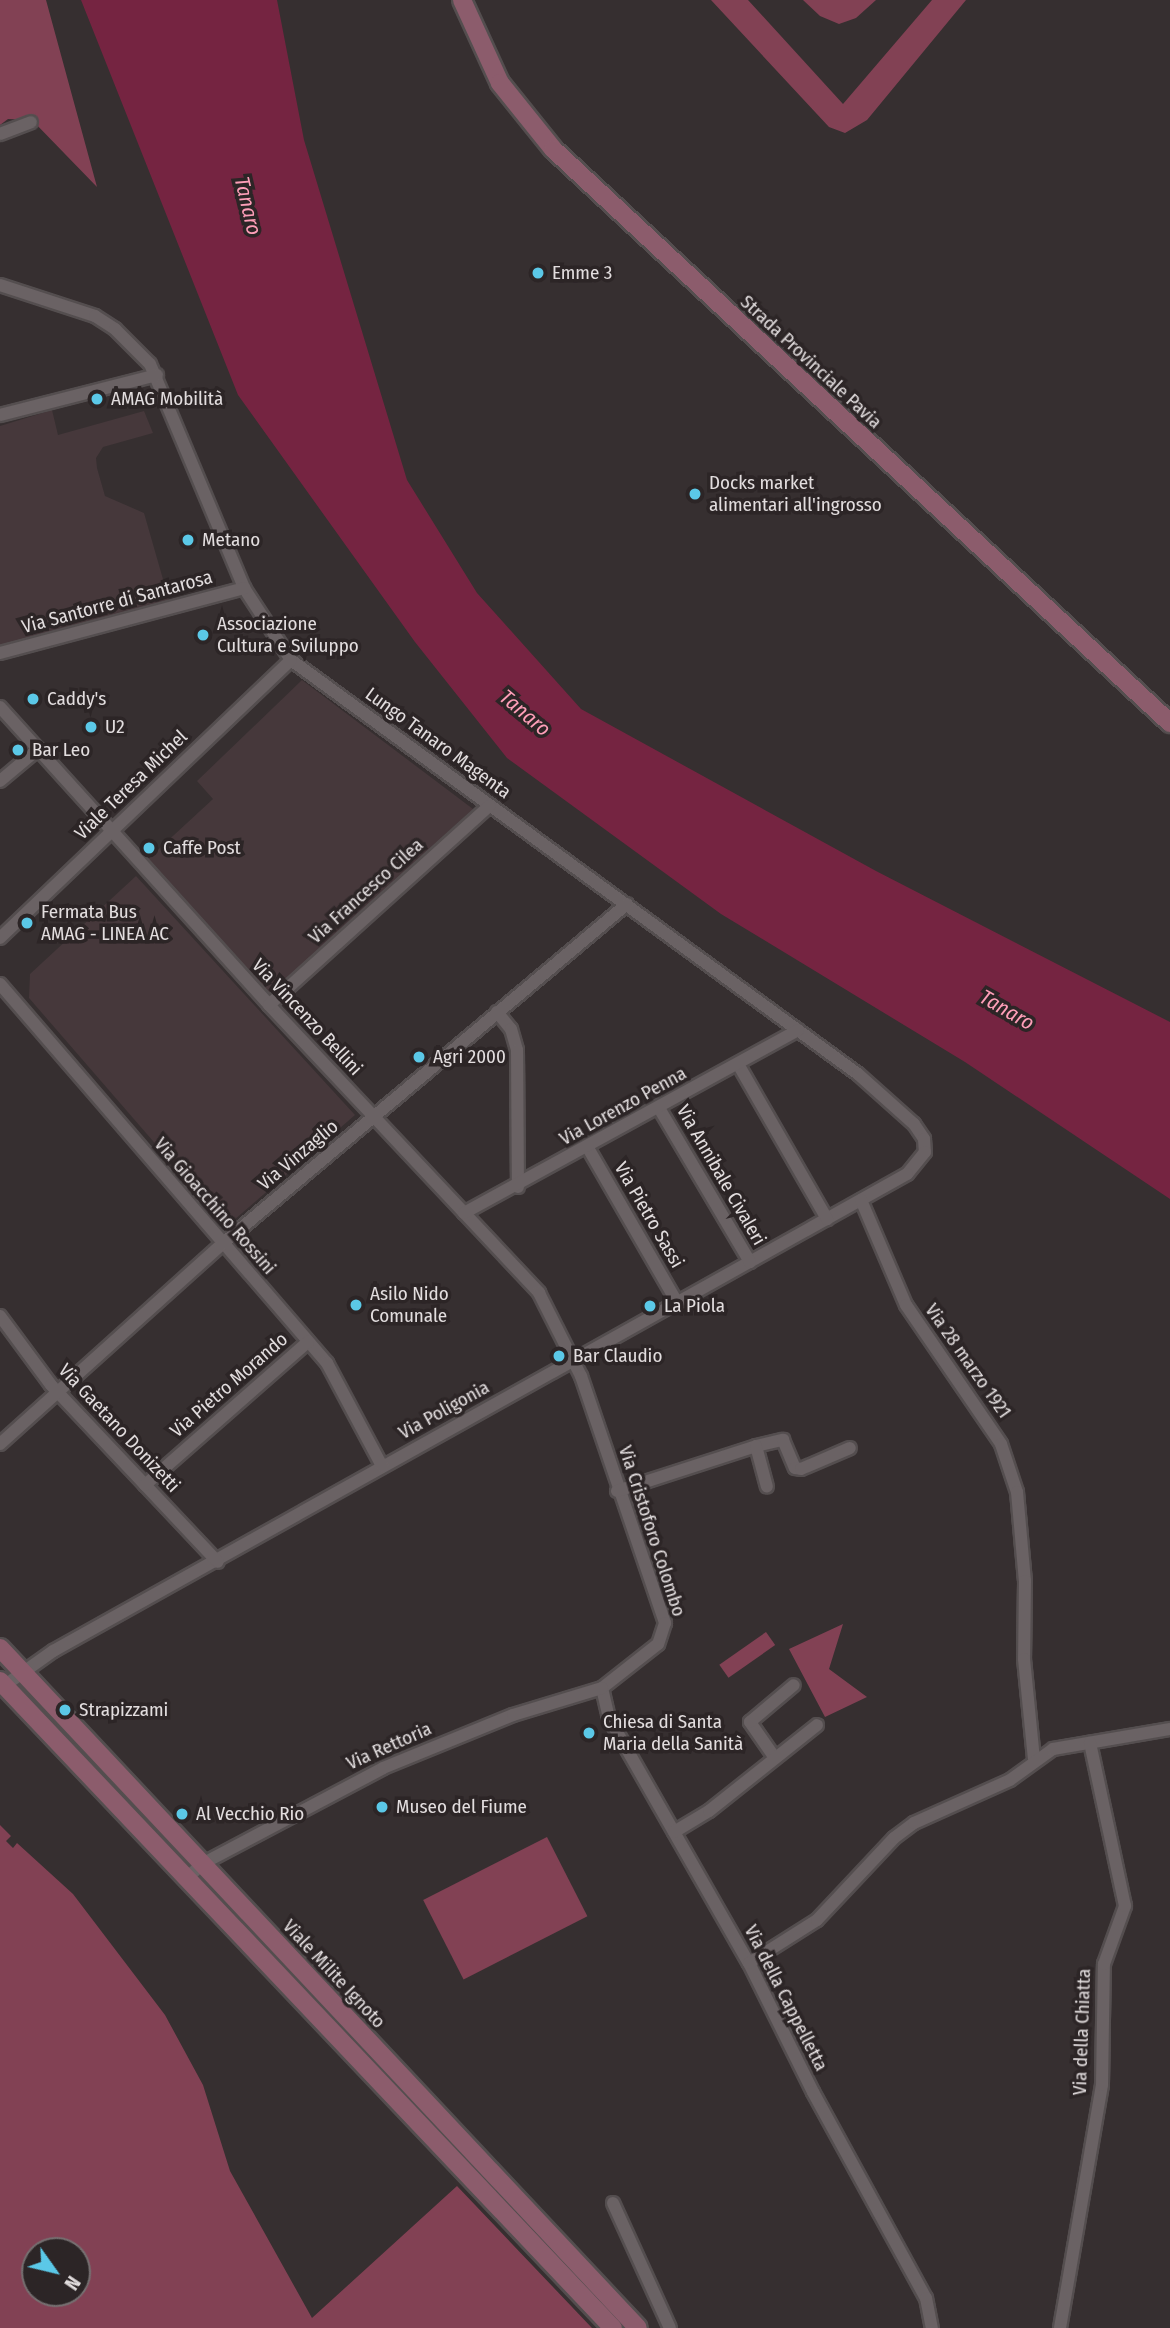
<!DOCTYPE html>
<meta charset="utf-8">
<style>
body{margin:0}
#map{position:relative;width:1170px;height:2328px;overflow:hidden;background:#362f30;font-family:"Fira Sans Condensed",sans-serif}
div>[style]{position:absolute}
.built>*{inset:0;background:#46383b}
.green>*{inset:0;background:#824154;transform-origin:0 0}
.water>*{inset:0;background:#752441}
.roads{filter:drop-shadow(2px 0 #544e4f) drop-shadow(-2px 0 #544e4f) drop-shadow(0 2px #544e4f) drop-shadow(0 -2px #544e4f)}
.minor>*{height:12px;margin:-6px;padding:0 6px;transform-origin:6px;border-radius:6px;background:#6a6264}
.secondary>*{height:18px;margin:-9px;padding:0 9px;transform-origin:9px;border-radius:9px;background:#8c5c6c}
.dots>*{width:19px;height:19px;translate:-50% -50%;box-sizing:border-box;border:4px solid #2c2526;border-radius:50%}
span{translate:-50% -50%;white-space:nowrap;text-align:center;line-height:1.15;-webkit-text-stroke:7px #2c2526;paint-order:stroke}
.poi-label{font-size:19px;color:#e2ddde}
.left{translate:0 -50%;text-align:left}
.street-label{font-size:19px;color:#e2ddde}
.water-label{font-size:21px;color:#fd9eb8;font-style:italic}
.north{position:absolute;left:21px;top:2237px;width:70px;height:70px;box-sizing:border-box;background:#2c2526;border:2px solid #756f70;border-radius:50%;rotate:124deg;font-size:19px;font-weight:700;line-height:28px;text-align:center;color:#e2ddde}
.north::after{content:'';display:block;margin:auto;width:24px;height:32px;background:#5bc8e7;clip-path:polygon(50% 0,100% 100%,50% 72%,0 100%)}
</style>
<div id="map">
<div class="built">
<i style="clip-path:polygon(52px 410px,58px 435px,144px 411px,153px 433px,103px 447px,96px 458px,97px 468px,105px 496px,144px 513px,169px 600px,0 645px,0 426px)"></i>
<i style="clip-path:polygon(302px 680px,473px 809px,270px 994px,148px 859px,213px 799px,197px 781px)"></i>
<i style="clip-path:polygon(136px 876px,355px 1115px,234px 1220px,205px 1187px,198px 1193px,29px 998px,30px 974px)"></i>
</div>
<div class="green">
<i style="clip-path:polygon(0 0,46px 0,97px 187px,32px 120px,8px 119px,0 125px)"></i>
<i style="clip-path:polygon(711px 0,748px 0,843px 104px,932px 0,966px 0,867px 120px,845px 133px,829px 127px)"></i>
<i style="clip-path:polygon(803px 0,876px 0,856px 18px,839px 24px,820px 16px)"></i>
<i style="clip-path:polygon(843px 1624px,829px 1669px,867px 1697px,825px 1717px,789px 1649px)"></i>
<i style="left:766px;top:1632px;width:16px;height:57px;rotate:55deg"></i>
<i style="clip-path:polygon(evenodd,0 1825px,11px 1836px,6px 1841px,13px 1848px,17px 1843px,73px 1894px,165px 2015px,203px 2085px,230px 2171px,312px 2318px,457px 2186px,592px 2328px,0 2328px,0 1825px,35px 2251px,77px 2251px,77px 2293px,35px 2293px,35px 2251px)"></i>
<i style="left:547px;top:1837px;width:89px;height:139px;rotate:63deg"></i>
</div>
<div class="water">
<i style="clip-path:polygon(81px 0,277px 0,304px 140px,407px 480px,477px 593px,581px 709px,876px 871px,1170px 1022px,1170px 1199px,965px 1062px,721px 914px,507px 758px,415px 642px,238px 395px)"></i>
</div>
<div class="roads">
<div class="minor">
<i style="left:0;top:134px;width:33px;rotate:-21deg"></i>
<i style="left:0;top:285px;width:100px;rotate:18.1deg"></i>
<i style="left:95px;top:316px;width:24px;rotate:33deg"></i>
<i style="left:115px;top:329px;width:49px;rotate:45deg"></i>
<i style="left:150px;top:364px;width:243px;rotate:67.2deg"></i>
<i style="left:244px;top:588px;width:86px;rotate:56.9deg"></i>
<i style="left:291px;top:660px;width:702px;rotate:36.14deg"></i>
<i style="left:858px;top:1074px;width:75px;rotate:41.8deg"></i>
<i style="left:914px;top:1124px;width:18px;rotate:56deg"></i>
<i style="left:924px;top:1139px;width:13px;rotate:86deg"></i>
<i style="left:925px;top:1152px;width:28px;rotate:129deg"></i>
<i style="left:907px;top:1174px;width:978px;rotate:150.81deg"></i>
<i style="left:53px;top:1651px;width:60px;rotate:144.5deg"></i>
<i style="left:0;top:415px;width:162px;rotate:-14.3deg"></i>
<i style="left:0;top:653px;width:253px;rotate:-14.9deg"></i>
<i style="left:0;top:707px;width:401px;rotate:47.9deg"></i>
<i style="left:269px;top:1005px;width:395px;rotate:46.8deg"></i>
<i style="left:539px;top:1293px;width:93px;rotate:63.2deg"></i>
<i style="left:581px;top:1376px;width:261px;rotate:71.2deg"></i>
<i style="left:665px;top:1623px;width:22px;rotate:108deg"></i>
<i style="left:658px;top:1644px;width:71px;rotate:141.8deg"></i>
<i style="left:0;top:781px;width:50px;rotate:-40.1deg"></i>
<i style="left:0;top:938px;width:402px;rotate:-43.7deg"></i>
<i style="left:0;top:984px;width:501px;rotate:49.21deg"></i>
<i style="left:327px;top:1363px;width:117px;rotate:61.9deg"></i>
<i style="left:269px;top:1005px;width:297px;rotate:-42.1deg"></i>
<i style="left:497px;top:1012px;width:22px;rotate:51deg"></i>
<i style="left:511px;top:1029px;width:22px;rotate:74deg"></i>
<i style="left:517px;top:1050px;width:137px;rotate:89.6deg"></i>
<i style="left:738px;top:1064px;width:179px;rotate:60.1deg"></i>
<i style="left:659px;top:1108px;width:179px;rotate:59.4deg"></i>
<i style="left:588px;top:1148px;width:178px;rotate:60deg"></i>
<i style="left:861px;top:1200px;width:114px;rotate:66.8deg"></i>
<i style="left:906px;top:1305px;width:168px;rotate:55.6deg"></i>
<i style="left:1001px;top:1444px;width:51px;rotate:71.6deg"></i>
<i style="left:1017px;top:1492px;width:89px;rotate:84.9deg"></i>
<i style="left:1025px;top:1581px;width:78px;rotate:90.7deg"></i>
<i style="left:1024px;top:1659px;width:100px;rotate:84.3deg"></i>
<i style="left:464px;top:1213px;width:381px;rotate:-28.7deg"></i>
<i style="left:0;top:1316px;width:86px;rotate:53.5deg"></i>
<i style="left:51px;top:1385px;width:243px;rotate:46.7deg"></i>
<i style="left:0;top:1444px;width:297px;rotate:-42deg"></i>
<i style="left:221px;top:1245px;width:530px;rotate:-40.03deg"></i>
<i style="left:756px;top:1446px;width:28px;rotate:-13deg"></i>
<i style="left:783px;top:1440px;width:30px;rotate:67deg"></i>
<i style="left:795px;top:1468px;width:6px;rotate:9deg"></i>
<i style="left:801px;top:1469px;width:53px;rotate:-23.2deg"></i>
<i style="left:145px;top:1485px;width:217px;rotate:-41.3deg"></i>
<i style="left:617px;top:1491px;width:146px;rotate:-17.9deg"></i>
<i style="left:756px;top:1446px;width:42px;rotate:75deg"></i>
<i style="left:602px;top:1688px;width:31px;rotate:77deg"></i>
<i style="left:609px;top:1718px;width:282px;rotate:60.3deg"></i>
<i style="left:749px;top:1963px;width:144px;rotate:63.6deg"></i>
<i style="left:813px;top:2092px;width:235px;rotate:61.3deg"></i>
<i style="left:926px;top:2298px;width:31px;rotate:79deg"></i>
<i style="left:775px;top:1758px;width:44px;rotate:-124.8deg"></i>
<i style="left:750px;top:1722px;width:57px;rotate:-40.1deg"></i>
<i style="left:674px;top:1832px;width:41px;rotate:-31deg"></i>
<i style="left:709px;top:1811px;width:138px;rotate:-38.5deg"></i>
<i style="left:186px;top:1879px;width:22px;rotate:-43deg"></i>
<i style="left:202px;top:1864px;width:205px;rotate:-27.9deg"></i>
<i style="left:383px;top:1768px;width:140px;rotate:-22.2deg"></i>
<i style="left:513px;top:1715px;width:93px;rotate:-16.9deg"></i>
<i style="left:749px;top:1963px;width:80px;rotate:-32.3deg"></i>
<i style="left:817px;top:1920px;width:112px;rotate:-46.8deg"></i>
<i style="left:894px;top:1838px;width:25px;rotate:-37deg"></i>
<i style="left:914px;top:1823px;width:105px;rotate:-24.1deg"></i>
<i style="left:1010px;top:1780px;width:53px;rotate:-35.8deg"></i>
<i style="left:1053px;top:1749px;width:119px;rotate:-9.7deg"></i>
<i style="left:613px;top:2203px;width:137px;rotate:65.5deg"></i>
<i style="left:1060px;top:2328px;width:247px;rotate:-80.2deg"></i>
<i style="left:1102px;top:2085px;width:121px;rotate:-89.1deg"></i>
<i style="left:1104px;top:1964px;width:62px;rotate:-70.1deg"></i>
<i style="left:1125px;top:1906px;width:167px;rotate:-102.1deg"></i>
</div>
<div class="secondary">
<i style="left:462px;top:0;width:91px;rotate:65.4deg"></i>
<i style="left:500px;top:83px;width:85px;rotate:51.2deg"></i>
<i style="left:553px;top:149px;width:843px;rotate:42.93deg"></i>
<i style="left:0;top:1648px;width:932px;rotate:46.83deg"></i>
<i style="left:0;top:1681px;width:891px;rotate:46.55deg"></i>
</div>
</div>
<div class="dots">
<i style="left:538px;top:273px;background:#5bc8e7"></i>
<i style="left:97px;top:399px;background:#5bc8e7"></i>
<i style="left:695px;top:494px;background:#5bc8e7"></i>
<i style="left:188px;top:540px;background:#5bc8e7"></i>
<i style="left:203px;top:635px;background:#5bc8e7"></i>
<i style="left:33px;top:699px;background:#5bc8e7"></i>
<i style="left:91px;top:727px;background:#5bc8e7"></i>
<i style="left:18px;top:750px;background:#5bc8e7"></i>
<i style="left:149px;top:848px;background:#5bc8e7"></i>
<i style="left:27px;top:923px;background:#5bc8e7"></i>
<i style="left:419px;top:1057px;background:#5bc8e7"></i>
<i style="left:356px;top:1305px;background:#5bc8e7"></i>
<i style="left:650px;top:1306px;background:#5bc8e7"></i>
<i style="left:559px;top:1356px;background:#5bc8e7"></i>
<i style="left:65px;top:1710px;background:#5bc8e7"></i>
<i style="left:589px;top:1733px;background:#5bc8e7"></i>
<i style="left:382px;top:1807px;background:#5bc8e7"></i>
<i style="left:182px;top:1814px;background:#5bc8e7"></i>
</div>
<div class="poi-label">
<span class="left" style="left:552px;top:273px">Emme 3</span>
<span class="left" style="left:111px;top:399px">AMAG Mobilità</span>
<span class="left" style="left:709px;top:494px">Docks market<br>alimentari all'ingrosso</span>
<span class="left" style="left:202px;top:540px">Metano</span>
<span class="left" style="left:217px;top:635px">Associazione<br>Cultura e Sviluppo</span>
<span class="left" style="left:47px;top:699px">Caddy's</span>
<span class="left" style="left:105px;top:727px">U2</span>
<span class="left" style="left:32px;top:750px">Bar Leo</span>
<span class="left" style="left:163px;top:848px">Caffe Post</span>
<span class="left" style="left:41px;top:923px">Fermata Bus<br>AMAG - LINEA AC</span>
<span class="left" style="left:433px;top:1057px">Agri 2000</span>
<span class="left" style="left:370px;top:1305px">Asilo Nido<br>Comunale</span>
<span class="left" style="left:664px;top:1306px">La Piola</span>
<span class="left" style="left:573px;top:1356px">Bar Claudio</span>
<span class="left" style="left:79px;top:1710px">Strapizzami</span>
<span class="left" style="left:603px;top:1733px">Chiesa di Santa<br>Maria della Sanità</span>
<span class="left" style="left:396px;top:1807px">Museo del Fiume</span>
<span class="left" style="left:196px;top:1814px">Al Vecchio Rio</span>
</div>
<div class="street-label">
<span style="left:811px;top:362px;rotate:43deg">Strada Provinciale Pavia</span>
<span style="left:117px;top:602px;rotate:-15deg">Via Santorre di Santarosa</span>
<span style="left:438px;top:743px;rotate:36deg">Lungo Tanaro Magenta</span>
<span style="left:131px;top:785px;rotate:-44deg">Viale Teresa Michel</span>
<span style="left:366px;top:891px;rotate:-42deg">Via Francesco Cilea</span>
<span style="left:307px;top:1017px;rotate:47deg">Via Vincenzo Bellini</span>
<span style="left:623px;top:1106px;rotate:-29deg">Via Lorenzo Penna</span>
<span style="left:298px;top:1155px;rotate:-40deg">Via Vinzaglio</span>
<span style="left:721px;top:1175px;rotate:60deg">Via Annibale Civaleri</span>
<span style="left:215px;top:1206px;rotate:49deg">Via Gioacchino Rossini</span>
<span style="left:649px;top:1215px;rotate:60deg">Via Pietro Sassi</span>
<span style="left:968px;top:1361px;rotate:55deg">Via 28 marzo 1921</span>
<span style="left:229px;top:1385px;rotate:-41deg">Via Pietro Morando</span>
<span style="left:444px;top:1410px;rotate:-29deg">Via Poligonia</span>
<span style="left:119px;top:1428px;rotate:47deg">Via Gaetano Donizetti</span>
<span style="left:652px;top:1531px;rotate:72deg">Via Cristoforo Colombo</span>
<span style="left:389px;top:1746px;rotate:-24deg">Via Rettoria</span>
<span style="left:334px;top:1974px;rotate:47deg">Viale Milite Ignoto</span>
<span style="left:786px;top:1998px;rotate:63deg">Via della Cappelletta</span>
<span style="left:1082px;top:2032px;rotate:-88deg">Via della Chiatta</span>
</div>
<div class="water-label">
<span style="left:248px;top:206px;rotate:77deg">Tanaro</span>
<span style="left:525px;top:713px;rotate:40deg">Tanaro</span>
<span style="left:1007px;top:1010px;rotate:30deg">Tanaro</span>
</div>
<div class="north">N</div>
</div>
